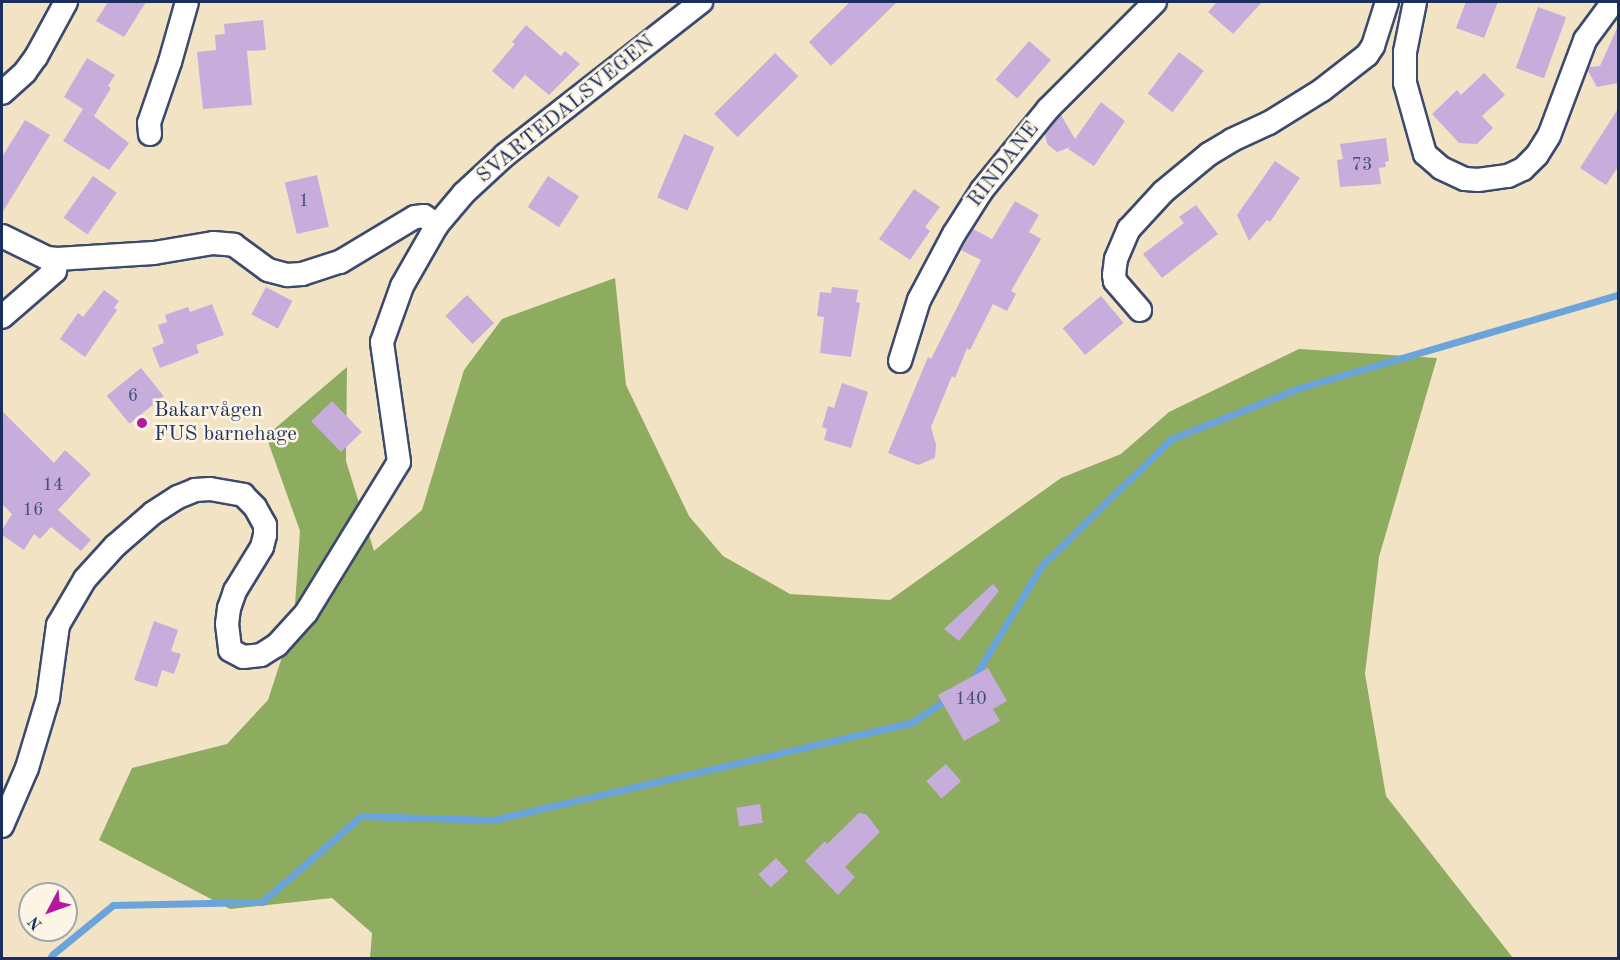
<!DOCTYPE html>
<meta charset="utf-8">
<style>
body{margin:0}
#map{position:relative;width:1620px;height:960px;overflow:hidden;background:#f2e3c5;font-family:"Old Standard TT",serif}
div>[style]{position:absolute}
.forest>*{inset:0;background:#8eac5f}
.stream>*{height:7px;margin:-3.5px;padding:0 3.5px;transform-origin:3.5px;border-radius:3.5px;background:#6ba4da}
.building>*{inset:0;background:#c6addc;transform-origin:0 0}
.roads{filter:drop-shadow(2px 0 #3b4a6d) drop-shadow(-2px 0 #3b4a6d) drop-shadow(0 2px #3b4a6d) drop-shadow(0 -2px #3b4a6d)}
.street>*{height:22px;margin:-11px;padding:0 11px;transform-origin:11px;border-radius:11px;background:#fff}
.dots>*{width:16px;height:16px;translate:-50% -50%;box-sizing:border-box;border:3px solid #fcf5e5;border-radius:50%}
span{translate:-50% -50%;white-space:nowrap;text-align:center;line-height:1.15;-webkit-text-stroke:5px #fcf5e5;paint-order:stroke}
.number-label{font-size:18px;color:#464e7e}
.number-label span{-webkit-text-stroke-width:0}
.street-label{font-size:21px;color:#1b2f5e}
.poi-label{font-size:21px;color:#1b2f5e}
.left{translate:0 -50%;text-align:left}
.frame{position:absolute;inset:0;border:3px solid #1b2f5e;pointer-events:none}
.north{position:absolute;left:18px;top:882px;width:60px;height:60px;box-sizing:border-box;background:#fcf5e5;border:2px solid #a2a6af;border-radius:50%;rotate:229deg;font-size:16px;font-weight:700;line-height:24px;text-align:center;color:#1b2f5e}
.north::after{content:'';display:block;margin:auto;width:21px;height:27px;background:#b5179e;clip-path:polygon(50% 0,100% 100%,50% 72%,0 100%)}
</style>
<div id="map">
<div class="forest">
<i style="clip-path:polygon(615px 278px,626px 385px,689px 516px,723px 556px,790px 594px,890px 600px,1061px 478px,1121px 454px,1169px 412px,1299px 349px,1437px 358px,1379px 557px,1365px 674px,1386px 796px,1513px 958px,370px 958px,372px 933px,332px 898px,230px 909px,99px 840px,132px 768px,227px 744px,268px 700px,294px 620px,300px 531px,266px 436px,347px 367px,346px 461px,374px 551px,422px 510px,464px 370px,502px 319px)"></i>
</div>
<div class="stream">
<i style="left:972px;top:681px;width:135px;rotate:-58.9deg"></i>
<i style="left:1042px;top:565px;width:180px;rotate:-44.3deg"></i>
<i style="left:1171px;top:439px;width:138px;rotate:-21.7deg"></i>
<i style="left:1299px;top:388px;width:332px;rotate:-16.3deg"></i>
<i style="left:50px;top:958px;width:5px;rotate:-53deg"></i>
<i style="left:53px;top:954px;width:77px;rotate:-39.2deg"></i>
<i style="left:113px;top:905px;width:149px;rotate:-1.2deg"></i>
<i style="left:262px;top:902px;width:131px;rotate:-41deg"></i>
<i style="left:361px;top:816px;width:132px;rotate:1.7deg"></i>
<i style="left:493px;top:820px;width:429px;rotate:-13.1deg"></i>
<i style="left:911px;top:723px;width:45px;rotate:-33.3deg"></i>
</div>
<div class="building">
<i style="clip-path:polygon(108px 2px,146px 2px,124px 37px,96px 21px)"></i>
<i style="clip-path:polygon(850px 2px,897px 2px,831px 66px,809px 42px)"></i>
<i style="clip-path:polygon(1217px 2px,1262px 2px,1233px 34px,1208px 12px)"></i>
<i style="clip-path:polygon(1466px 2px,1498px 2px,1484px 38px,1456px 28px)"></i>
<i style="left:1538px;top:7px;width:30px;height:65px;rotate:20deg"></i>
<i style="clip-path:polygon(263px 20px,266px 50px,247px 51px,252px 105px,203px 109px,197px 52px,216px 50px,215px 35px,225px 34px,224px 24px)"></i>
<i style="clip-path:polygon(526px 25px,561px 56px,565px 51px,580px 64px,549px 95px,525px 75px,513px 89px,492px 71px,515px 44px,512px 42px)"></i>
<i style="clip-path:polygon(1618px 26px,1618px 83px,1597px 87px,1588px 71px,1589px 67px,1600px 66px)"></i>
<i style="left:1029px;top:41px;width:29px;height:51px;rotate:41deg"></i>
<i style="left:1179px;top:52px;width:31px;height:52px;rotate:37deg"></i>
<i style="left:775px;top:53px;width:33px;height:86px;rotate:45deg"></i>
<i style="clip-path:polygon(87px 58px,115px 75px,108px 86px,111px 88px,94px 116px,87px 111px,129px 143px,109px 170px,63px 141px,83px 109px,64px 97px)"></i>
<i style="clip-path:polygon(1484px 73px,1505px 95px,1482px 116px,1493px 128px,1477px 144px,1459px 143px,1432px 114px,1457px 90px,1461px 95px)"></i>
<i style="clip-path:polygon(1101px 102px,1125px 121px,1094px 166px,1068px 149px,1070px 147px,1057px 152px,1047px 144px,1045px 134px,1061px 115px,1075px 139px)"></i>
<i style="clip-path:polygon(1618px 109px,1618px 167px,1606px 185px,1580px 168px)"></i>
<i style="clip-path:polygon(25px 120px,50px 135px,2px 213px,2px 157px)"></i>
<i style="left:684px;top:134px;width:33px;height:69px;rotate:23deg"></i>
<i style="clip-path:polygon(1386px 138px,1389px 161px,1385px 162px,1386px 167px,1379px 168px,1381px 184px,1340px 187px,1337px 160px,1343px 159px,1340px 144px)"></i>
<i style="clip-path:polygon(1275px 161px,1300px 178px,1270px 222px,1267px 220px,1249px 241px,1237px 215px)"></i>
<i style="left:317px;top:175px;width:53px;height:33px;rotate:77deg"></i>
<i style="left:93px;top:176px;width:29px;height:51px;rotate:35deg"></i>
<i style="left:548px;top:176px;width:37px;height:37px;rotate:33deg"></i>
<i style="clip-path:polygon(914px 189px,940px 207px,925px 227px,930px 231px,910px 260px,879px 239px)"></i>
<i style="clip-path:polygon(1015px 201px,1039px 215px,1029px 232px,1041px 239px,1011px 291px,1016px 294px,1007px 311px,993px 304px,970px 350px,967px 348px,955px 378px,952px 376px,931px 427px,936px 445px,935px 458px,918px 465px,888px 453px,928px 357px,931px 359px,981px 260px,961px 250px,973px 229px,992px 239px)"></i>
<i style="clip-path:polygon(1196px 205px,1218px 234px,1162px 278px,1143px 254px,1184px 223px,1179px 217px)"></i>
<i style="left:266px;top:287px;width:30px;height:31px;rotate:28deg"></i>
<i style="clip-path:polygon(832px 287px,858px 290px,856px 302px,860px 303px,851px 357px,820px 353px,824px 317px,817px 316px,820px 292px,831px 293px)"></i>
<i style="clip-path:polygon(104px 290px,119px 301px,114px 308px,117px 310px,85px 357px,60px 339px,78px 313px,83px 317px)"></i>
<i style="left:467px;top:295px;width:39px;height:30px;rotate:46deg"></i>
<i style="left:1101px;top:296px;width:35px;height:50px;rotate:50deg"></i>
<i style="clip-path:polygon(212px 304px,224px 335px,196px 345px,199px 353px,160px 368px,152px 348px,164px 343px,158px 325px,167px 322px,165px 315px,188px 307px,190px 312px)"></i>
<i style="left:141px;top:368px;width:36px;height:44px;rotate:51deg"></i>
<i style="clip-path:polygon(842px 383px,868px 392px,851px 448px,824px 440px,827px 429px,822px 427px,828px 406px,834px 408px)"></i>
<i style="left:332px;top:401px;width:43px;height:29px;rotate:46deg"></i>
<i style="clip-path:polygon(2px 411px,54px 463px,65px 450px,91px 474px,58px 510px,91px 540px,81px 551px,51px 527px,40px 539px,34px 534px,24px 550px,2px 535px,2px 530px,12px 514px,2px 504px)"></i>
<i style="clip-path:polygon(993px 584px,999px 591px,959px 641px,944px 629px)"></i>
<i style="clip-path:polygon(154px 621px,178px 630px,171px 651px,181px 654px,174px 674px,162px 670px,157px 687px,134px 680px)"></i>
<i style="clip-path:polygon(988px 668px,1007px 701px,993px 709px,1000px 721px,964px 741px,938px 695px)"></i>
<i style="left:946px;top:764px;width:23px;height:26px;rotate:49deg"></i>
<i style="left:760px;top:804px;width:19px;height:24px;rotate:81deg"></i>
<i style="clip-path:polygon(859px 813px,866px 814px,880px 832px,845px 867px,855px 877px,838px 895px,805px 861px,825px 841px,827px 844px)"></i>
<i style="left:776px;top:858px;width:18px;height:24px;rotate:47deg"></i>
</div>
<div class="roads">
<div class="street">
<i style="left:1415px;top:2px;width:51px;rotate:101.3deg"></i>
<i style="left:1405px;top:52px;width:31px;rotate:90deg"></i>
<i style="left:1405px;top:83px;width:74px;rotate:74.3deg"></i>
<i style="left:1425px;top:154px;width:21px;rotate:41deg"></i>
<i style="left:1441px;top:168px;width:26px;rotate:25deg"></i>
<i style="left:1465px;top:179px;width:13px;rotate:4deg"></i>
<i style="left:1478px;top:180px;width:30px;rotate:-8deg"></i>
<i style="left:1508px;top:176px;width:17px;rotate:-25deg"></i>
<i style="left:1523px;top:169px;width:20px;rotate:-45deg"></i>
<i style="left:1537px;top:155px;width:22px;rotate:-58deg"></i>
<i style="left:1549px;top:136px;width:103px;rotate:-69.4deg"></i>
<i style="left:1585px;top:40px;width:47px;rotate:-53.6deg"></i>
<i style="left:2px;top:93px;width:31px;rotate:-42deg"></i>
<i style="left:25px;top:72px;width:19px;rotate:-54deg"></i>
<i style="left:36px;top:57px;width:63px;rotate:-61.4deg"></i>
<i style="left:150px;top:134px;width:11px;rotate:-95deg"></i>
<i style="left:149px;top:123px;width:65px;rotate:-71deg"></i>
<i style="left:170px;top:62px;width:62px;rotate:-74.2deg"></i>
<i style="left:2px;top:236px;width:50px;rotate:26.1deg"></i>
<i style="left:47px;top:258px;width:10px;rotate:6deg"></i>
<i style="left:57px;top:259px;width:97px;rotate:-3.5deg"></i>
<i style="left:154px;top:253px;width:60px;rotate:-9.6deg"></i>
<i style="left:213px;top:243px;width:21px;rotate:5deg"></i>
<i style="left:234px;top:245px;width:42px;rotate:36.3deg"></i>
<i style="left:268px;top:270px;width:20px;rotate:15deg"></i>
<i style="left:287px;top:275px;width:15px;rotate:-4deg"></i>
<i style="left:302px;top:274px;width:40px;rotate:-18deg"></i>
<i style="left:340px;top:262px;width:87px;rotate:-31deg"></i>
<i style="left:415px;top:217px;width:9px;rotate:-6deg"></i>
<i style="left:424px;top:216px;width:16px;rotate:35deg"></i>
<i style="left:1140px;top:310px;width:38px;rotate:-131deg"></i>
<i style="left:1115px;top:281px;width:6px;rotate:-99deg"></i>
<i style="left:1114px;top:275px;width:16px;rotate:-83deg"></i>
<i style="left:1116px;top:259px;width:33px;rotate:-67deg"></i>
<i style="left:1129px;top:229px;width:50px;rotate:-47.4deg"></i>
<i style="left:1163px;top:192px;width:60px;rotate:-39.6deg"></i>
<i style="left:1209px;top:154px;width:27px;rotate:-31deg"></i>
<i style="left:1232px;top:140px;width:41px;rotate:-24.7deg"></i>
<i style="left:1269px;top:123px;width:62px;rotate:-31.9deg"></i>
<i style="left:1322px;top:90px;width:57px;rotate:-37.9deg"></i>
<i style="left:1367px;top:55px;width:11px;rotate:-56deg"></i>
<i style="left:1373px;top:46px;width:46px;rotate:-72.3deg"></i>
<i style="left:2px;top:317px;width:70px;rotate:-41deg"></i>
<i style="left:55px;top:271px;width:12px;rotate:-81deg"></i>
<i style="left:900px;top:361px;width:64px;rotate:-72.7deg"></i>
<i style="left:919px;top:300px;width:75px;rotate:-62.1deg"></i>
<i style="left:954px;top:234px;width:52px;rotate:-57.5deg"></i>
<i style="left:982px;top:190px;width:104px;rotate:-50.8deg"></i>
<i style="left:1048px;top:109px;width:151px;rotate:-45deg"></i>
<i style="left:2px;top:826px;width:63px;rotate:-66.7deg"></i>
<i style="left:27px;top:768px;width:73px;rotate:-73.3deg"></i>
<i style="left:48px;top:698px;width:74px;rotate:-82.2deg"></i>
<i style="left:58px;top:625px;width:53px;rotate:-59.6deg"></i>
<i style="left:85px;top:579px;width:45px;rotate:-47.7deg"></i>
<i style="left:115px;top:546px;width:50px;rotate:-41deg"></i>
<i style="left:153px;top:513px;width:30px;rotate:-33deg"></i>
<i style="left:178px;top:497px;width:18px;rotate:-22deg"></i>
<i style="left:195px;top:490px;width:15px;rotate:-4deg"></i>
<i style="left:210px;top:489px;width:34px;rotate:10deg"></i>
<i style="left:243px;top:495px;width:17px;rotate:45deg"></i>
<i style="left:255px;top:507px;width:21px;rotate:61deg"></i>
<i style="left:265px;top:525px;width:10px;rotate:90deg"></i>
<i style="left:265px;top:535px;width:12px;rotate:104deg"></i>
<i style="left:262px;top:547px;width:52px;rotate:121.5deg"></i>
<i style="left:235px;top:591px;width:18px;rotate:109deg"></i>
<i style="left:229px;top:608px;width:16px;rotate:97deg"></i>
<i style="left:227px;top:624px;width:26px;rotate:83deg"></i>
<i style="left:230px;top:650px;width:15px;rotate:28deg"></i>
<i style="left:243px;top:657px;width:18px;rotate:-6deg"></i>
<i style="left:261px;top:655px;width:19px;rotate:-32deg"></i>
<i style="left:277px;top:645px;width:43px;rotate:-47.8deg"></i>
<i style="left:306px;top:613px;width:177px;rotate:-58.4deg"></i>
<i style="left:399px;top:462px;width:121px;rotate:-98.1deg"></i>
<i style="left:382px;top:342px;width:59px;rotate:-70.3deg"></i>
<i style="left:402px;top:286px;width:70px;rotate:-60.2deg"></i>
<i style="left:437px;top:225px;width:42px;rotate:-49.8deg"></i>
<i style="left:464px;top:193px;width:56px;rotate:-42.8deg"></i>
<i style="left:505px;top:155px;width:249px;rotate:-38deg"></i>
</div>
</div>
<div class="dots">
<i style="left:142px;top:423px;background:#b5179e"></i>
</div>
<div class="number-label">
<span style="left:1362px;top:165px">73</span>
<span style="left:304px;top:201px">1</span>
<span style="left:133px;top:396px">6</span>
<span style="left:53px;top:485px">14</span>
<span style="left:33px;top:510px">16</span>
<span style="left:971px;top:699px">140</span>
</div>
<div class="street-label">
<span style="left:566px;top:110px;rotate:-39deg">SVARTEDALSVEGEN</span>
<span style="left:1004px;top:165px;rotate:-52deg">RINDANE</span>
</div>
<div class="poi-label">
<span class="left" style="left:154px;top:423px">Bakarvågen<br>FUS barnehage</span>
</div>
<div class="frame"></div>
<div class="north">N</div>
</div>
